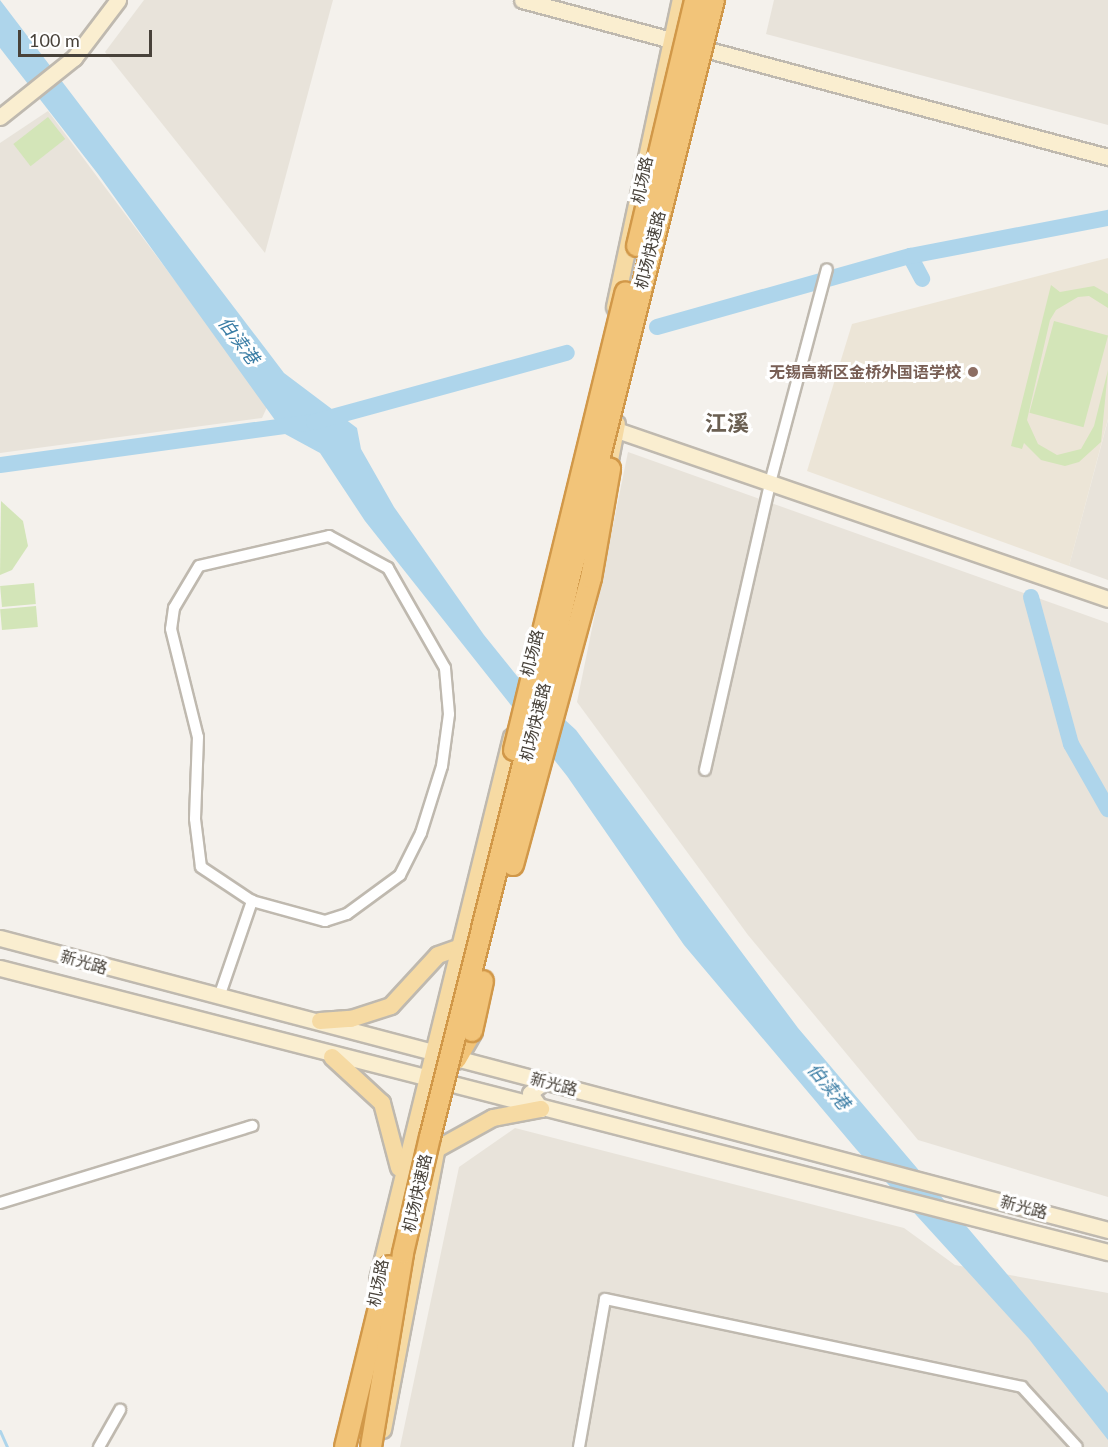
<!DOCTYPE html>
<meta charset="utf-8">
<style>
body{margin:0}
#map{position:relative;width:1108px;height:1447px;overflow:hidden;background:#f4f1ec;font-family:Lato,"Noto Sans SC",sans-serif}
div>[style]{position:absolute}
.residential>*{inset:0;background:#e8e3da}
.education>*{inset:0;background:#ece5d7}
.green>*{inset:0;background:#d3e5b8;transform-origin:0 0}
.water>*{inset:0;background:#aed5eb}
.stream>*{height:3px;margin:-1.5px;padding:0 1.5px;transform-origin:1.5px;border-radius:1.5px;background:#aed5eb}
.river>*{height:16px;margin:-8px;padding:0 8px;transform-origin:8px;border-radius:8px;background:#aed5eb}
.roads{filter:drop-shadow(2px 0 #bfb9af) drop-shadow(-2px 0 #bfb9af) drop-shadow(0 2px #bfb9af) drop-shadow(0 -2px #bfb9af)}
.street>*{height:10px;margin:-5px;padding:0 5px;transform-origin:5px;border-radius:5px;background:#fff}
.secondary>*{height:15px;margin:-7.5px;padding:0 7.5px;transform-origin:7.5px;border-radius:7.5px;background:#faeed0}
.primary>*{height:16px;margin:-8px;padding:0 8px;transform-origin:8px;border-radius:8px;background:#f6daa3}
.highway>*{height:20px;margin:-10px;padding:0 10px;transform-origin:10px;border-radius:10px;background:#f2c479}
.bridges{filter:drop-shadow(2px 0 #d19849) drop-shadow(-2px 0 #d19849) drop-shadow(0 2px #d19849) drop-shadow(0 -2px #d19849)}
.highway-bridge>*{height:20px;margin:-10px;padding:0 10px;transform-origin:10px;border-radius:10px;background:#f2c479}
.dots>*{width:16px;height:16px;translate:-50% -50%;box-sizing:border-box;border:3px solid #fff;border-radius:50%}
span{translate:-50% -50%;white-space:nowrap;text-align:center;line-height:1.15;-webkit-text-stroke:6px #fff;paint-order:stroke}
.street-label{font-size:16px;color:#48423a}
.education-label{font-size:16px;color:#785e54;font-weight:700}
.right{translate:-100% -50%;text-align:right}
.water-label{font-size:18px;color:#397ca4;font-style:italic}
.district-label{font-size:22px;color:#6a5f52;font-weight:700}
.scale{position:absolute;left:18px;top:30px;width:134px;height:27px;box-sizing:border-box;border:3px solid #48423a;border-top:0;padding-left:8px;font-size:18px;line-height:21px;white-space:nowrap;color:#48423a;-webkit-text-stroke:4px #fff;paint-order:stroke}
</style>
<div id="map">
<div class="residential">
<i style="clip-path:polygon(144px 0,333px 0,265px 253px,105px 52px)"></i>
<i style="clip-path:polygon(774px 0,1108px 0,1108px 125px,766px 34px)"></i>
<i style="clip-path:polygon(48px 111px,268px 405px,262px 418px,0 453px,0 143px)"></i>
<i style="clip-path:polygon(1108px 420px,1108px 580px,1069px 566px)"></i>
<i style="clip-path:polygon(628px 452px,1108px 623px,1108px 1197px,918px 1140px,748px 935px,577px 702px)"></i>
<i style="clip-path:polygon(515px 1128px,904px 1228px,955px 1265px,1108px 1293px,1108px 1447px,400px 1447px,459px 1167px)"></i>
</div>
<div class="education">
<i style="clip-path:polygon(1108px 258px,1108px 419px,1069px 566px,807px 471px,852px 324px)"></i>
</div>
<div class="green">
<i style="left:48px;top:117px;width:28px;height:44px;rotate:52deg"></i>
<i style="clip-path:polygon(1051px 285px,1060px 292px,1094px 286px,1108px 294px,1108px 308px,1089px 296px,1078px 297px,1056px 310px,1050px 320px,1027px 420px,1038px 444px,1057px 455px,1081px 449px,1094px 426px,1108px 370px,1101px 442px,1079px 462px,1065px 466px,1041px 460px,1024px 443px,1022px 449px,1011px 446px)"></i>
<i style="left:1054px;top:321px;width:56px;height:95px;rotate:15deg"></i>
<i style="clip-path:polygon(1px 501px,23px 521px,28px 546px,12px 570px,0 575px)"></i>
<i style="left:34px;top:583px;width:21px;height:34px;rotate:85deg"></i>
<i style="left:36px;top:606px;width:21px;height:36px;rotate:85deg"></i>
</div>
<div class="water">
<i style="clip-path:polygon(0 0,284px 373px,357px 428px,361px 449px,394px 507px,484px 635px,517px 676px,576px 730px,798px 1028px,1108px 1393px,1108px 1440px,1029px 1339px,856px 1149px,684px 945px,567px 776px,365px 521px,320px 453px,285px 434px,98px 174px,0 48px)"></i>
</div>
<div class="stream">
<i style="left:0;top:1431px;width:17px;rotate:66deg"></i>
</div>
<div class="river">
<i style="left:910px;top:256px;width:26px;rotate:62deg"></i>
<i style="left:657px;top:327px;width:263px;rotate:-15.7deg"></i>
<i style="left:910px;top:256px;width:202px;rotate:-10.9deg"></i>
<i style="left:0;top:465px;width:317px;rotate:-7.8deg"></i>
<i style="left:314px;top:422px;width:262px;rotate:-15.3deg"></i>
<i style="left:1031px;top:597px;width:152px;rotate:74.8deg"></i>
<i style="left:1071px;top:744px;width:75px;rotate:60.4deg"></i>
</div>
<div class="roads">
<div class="street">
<i style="left:705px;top:770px;width:294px;rotate:-77.2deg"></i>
<i style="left:770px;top:483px;width:221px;rotate:-75.1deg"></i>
<i style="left:219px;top:997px;width:102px;rotate:-71deg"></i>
<i style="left:252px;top:901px;width:76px;rotate:15.3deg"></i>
<i style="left:325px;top:921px;width:23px;rotate:-18deg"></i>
<i style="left:347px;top:914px;width:66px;rotate:-36.3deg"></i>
<i style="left:400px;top:875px;width:47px;rotate:-63.4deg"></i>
<i style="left:421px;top:833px;width:70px;rotate:-72.6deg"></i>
<i style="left:442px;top:766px;width:52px;rotate:-82.3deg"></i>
<i style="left:449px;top:714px;width:46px;rotate:-95deg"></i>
<i style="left:445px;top:668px;width:115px;rotate:-119.7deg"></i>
<i style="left:388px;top:568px;width:67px;rotate:-151.5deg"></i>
<i style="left:329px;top:536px;width:133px;rotate:167deg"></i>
<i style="left:199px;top:566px;width:49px;rotate:120.8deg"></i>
<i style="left:174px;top:608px;width:21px;rotate:98deg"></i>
<i style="left:171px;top:629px;width:111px;rotate:76deg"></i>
<i style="left:198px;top:737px;width:82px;rotate:92.1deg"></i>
<i style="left:195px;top:819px;width:48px;rotate:82.9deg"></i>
<i style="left:201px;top:867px;width:61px;rotate:33.7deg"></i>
<i style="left:0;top:1203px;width:264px;rotate:-17deg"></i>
<i style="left:99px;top:1447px;width:43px;rotate:-60.4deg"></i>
<i style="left:579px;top:1447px;width:150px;rotate:-80deg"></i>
<i style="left:605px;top:1299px;width:426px;rotate:11.9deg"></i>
<i style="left:1022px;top:1387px;width:81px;rotate:47.5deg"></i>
</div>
<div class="secondary">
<i style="left:522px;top:0;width:607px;rotate:15deg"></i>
<i style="left:0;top:117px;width:95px;rotate:-38.6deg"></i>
<i style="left:74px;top:58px;width:73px;rotate:-52.8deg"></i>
<i style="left:605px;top:426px;width:532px;rotate:18.98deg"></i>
<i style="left:0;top:938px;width:1146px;rotate:14.76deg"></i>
<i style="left:0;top:968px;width:1144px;rotate:14.38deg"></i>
<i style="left:541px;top:1109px;width:19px;rotate:-125deg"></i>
<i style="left:530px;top:1093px;width:19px;rotate:-39deg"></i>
</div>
<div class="primary">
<i style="left:615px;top:307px;width:314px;rotate:-77.9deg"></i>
<i style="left:606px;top:481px;width:58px;rotate:-79.1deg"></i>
<i style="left:320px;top:1021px;width:31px;rotate:-4deg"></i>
<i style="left:351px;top:1019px;width:42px;rotate:-18deg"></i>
<i style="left:391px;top:1006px;width:69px;rotate:-47.3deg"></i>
<i style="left:438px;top:955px;width:21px;rotate:-19deg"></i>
<i style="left:332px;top:1057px;width:68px;rotate:42.6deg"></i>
<i style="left:382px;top:1103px;width:67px;rotate:75.3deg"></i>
<i style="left:437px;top:1149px;width:64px;rotate:-29deg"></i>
<i style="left:493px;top:1118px;width:49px;rotate:-10.6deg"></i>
<i style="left:378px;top:1280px;width:559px;rotate:-76.14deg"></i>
<i style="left:383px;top:1430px;width:293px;rotate:-79.2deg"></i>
</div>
<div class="highway">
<i style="left:456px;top:1059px;width:32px;rotate:-60deg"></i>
</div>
</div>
<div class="bridges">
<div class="highway-bridge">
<i style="left:637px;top:246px;width:253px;rotate:-76.7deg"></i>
<i style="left:514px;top:750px;width:471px;rotate:-76.3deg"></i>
<i style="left:513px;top:865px;width:297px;rotate:-74.8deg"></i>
<i style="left:591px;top:578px;width:111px;rotate:-80.1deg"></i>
<i style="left:472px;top:1031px;width:51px;rotate:-77.6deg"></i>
<i style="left:345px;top:1447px;width:186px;rotate:-76.3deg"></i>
<i style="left:371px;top:1447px;width:197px;rotate:-80.6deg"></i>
<i style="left:403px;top:1253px;width:119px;rotate:-76.9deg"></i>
<i style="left:430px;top:1137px;width:1172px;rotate:-75.98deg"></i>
</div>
</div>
<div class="dots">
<i style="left:973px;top:372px;background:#8d6e63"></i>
</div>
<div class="street-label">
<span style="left:642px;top:180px;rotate:-78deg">机场路</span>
<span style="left:650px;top:250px;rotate:-76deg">机场快速路</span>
<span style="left:532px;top:653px;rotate:-76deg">机场路</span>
<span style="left:535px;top:722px;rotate:-76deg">机场快速路</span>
<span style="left:84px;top:962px;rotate:16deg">新光路</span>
<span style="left:554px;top:1084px;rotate:15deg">新光路</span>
<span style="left:417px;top:1193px;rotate:-77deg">机场快速路</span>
<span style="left:1024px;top:1207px;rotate:15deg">新光路</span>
<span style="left:378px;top:1283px;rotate:-79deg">机场路</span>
</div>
<div class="education-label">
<span class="right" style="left:961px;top:372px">无锡高新区金桥外国语学校</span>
</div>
<div class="water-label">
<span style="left:239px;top:340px;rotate:53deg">伯渎港</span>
<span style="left:829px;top:1086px;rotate:50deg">伯渎港</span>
</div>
<div class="district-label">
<span style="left:727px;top:423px">江溪</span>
</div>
<div class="scale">100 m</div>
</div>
